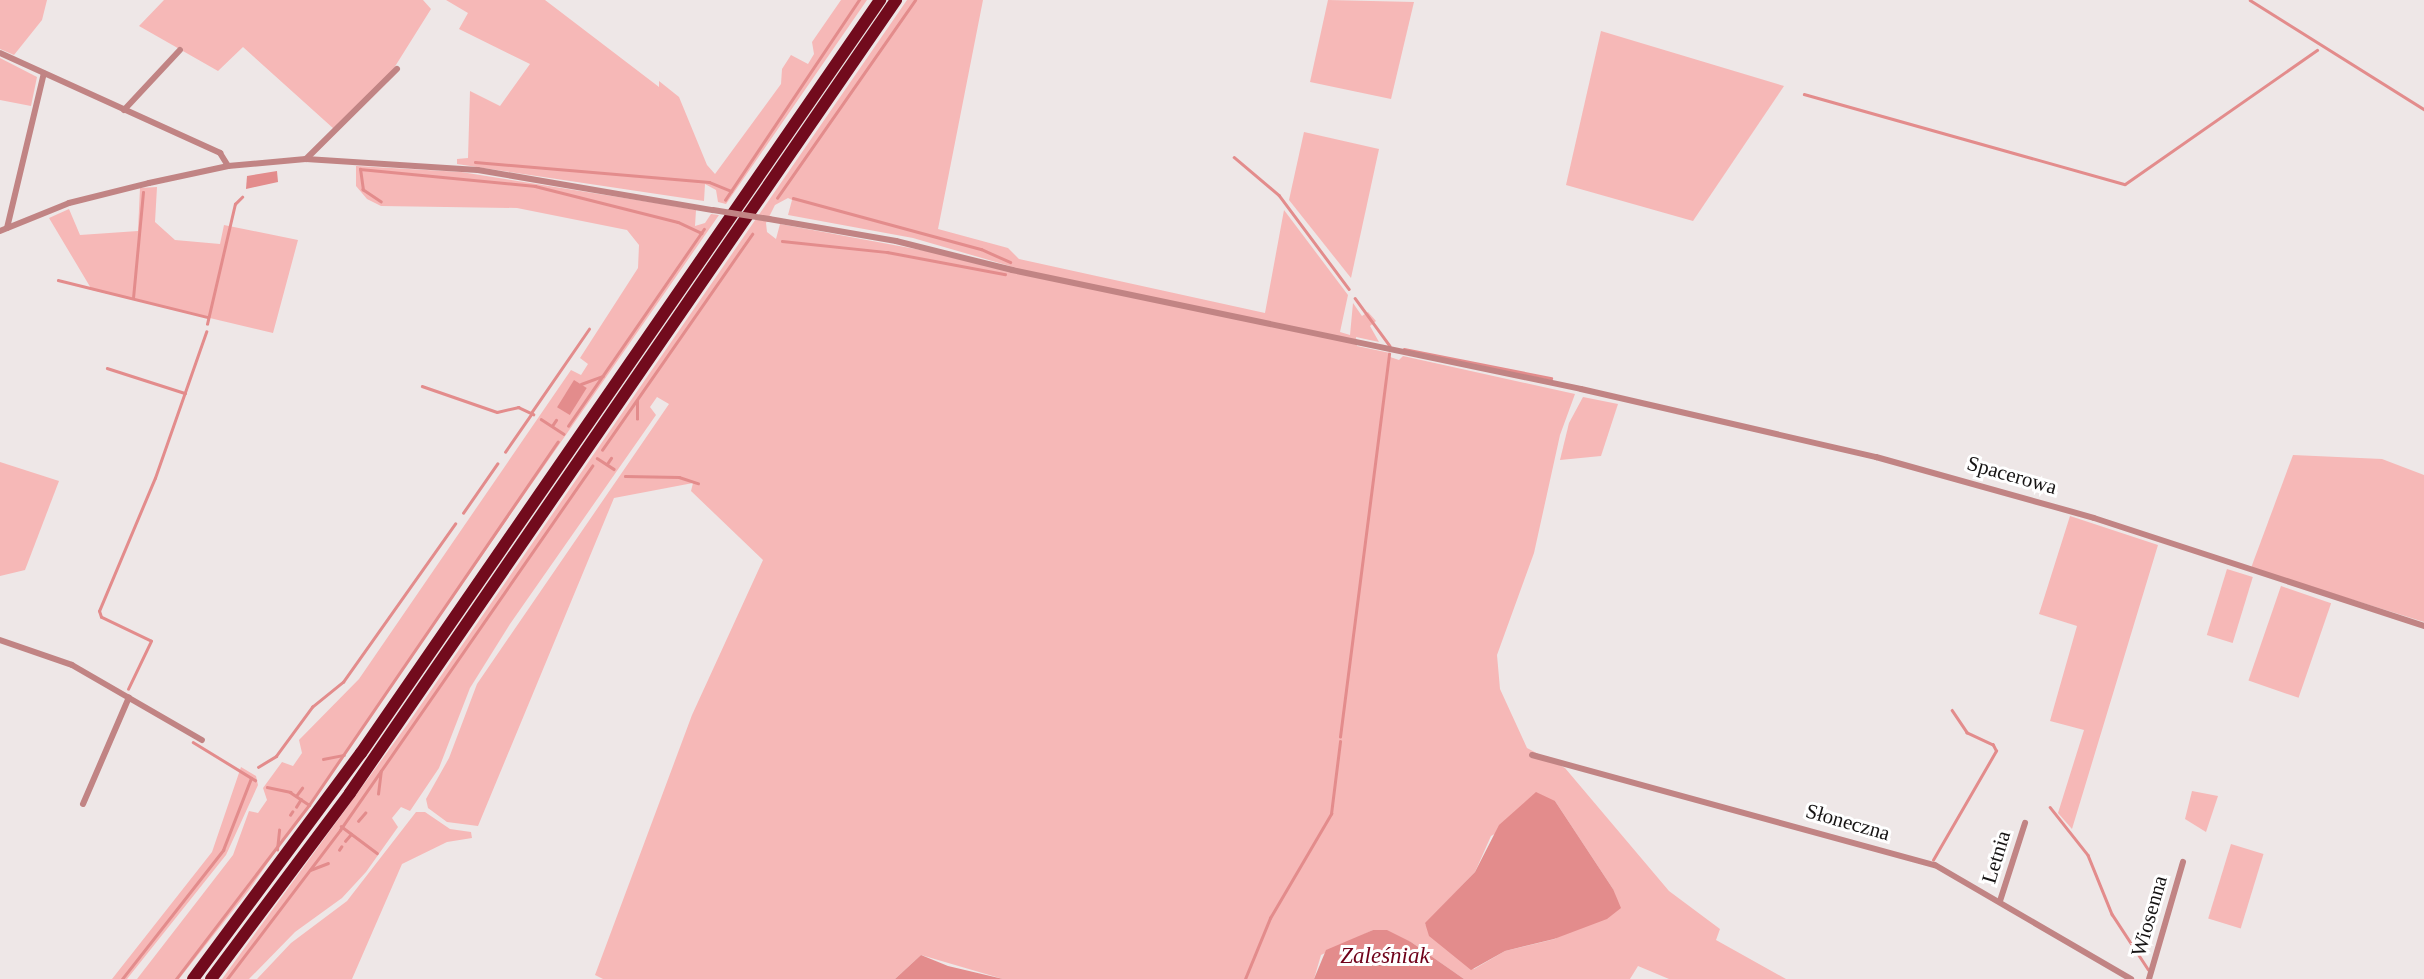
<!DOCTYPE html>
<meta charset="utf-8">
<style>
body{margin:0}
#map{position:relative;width:2424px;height:979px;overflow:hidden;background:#eee7e7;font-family:"Times New Roman",serif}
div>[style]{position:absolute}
.green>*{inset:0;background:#f6b8b7;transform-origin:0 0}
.water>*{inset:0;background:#e38c8c;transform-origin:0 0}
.stream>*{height:2.5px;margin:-1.25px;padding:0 1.25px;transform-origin:1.25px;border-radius:1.25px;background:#e38c8c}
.minor>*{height:6px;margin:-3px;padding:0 3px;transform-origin:3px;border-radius:3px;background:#c18484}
.motorway>*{height:12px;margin:-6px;padding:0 6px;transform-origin:6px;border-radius:6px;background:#720b1d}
.minor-bridge>*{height:6px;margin:-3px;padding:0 3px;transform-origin:3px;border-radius:3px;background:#c18484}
span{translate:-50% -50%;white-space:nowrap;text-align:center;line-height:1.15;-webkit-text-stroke:6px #fff;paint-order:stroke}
.street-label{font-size:21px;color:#161414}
.water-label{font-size:23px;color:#6f0119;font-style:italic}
</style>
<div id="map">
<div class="green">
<i style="clip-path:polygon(0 0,47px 0,42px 20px,14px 55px,0 49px)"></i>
<i style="clip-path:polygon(164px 0,423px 0,431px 9px,389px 76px,334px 129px,243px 47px,218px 71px,139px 26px)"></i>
<i style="clip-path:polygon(446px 0,545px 0,659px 87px,659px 81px,679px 97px,707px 165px,715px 174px,781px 84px,782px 69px,791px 55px,808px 64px,814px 54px,812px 42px,841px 0,867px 0,726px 204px,718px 202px,716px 190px,705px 184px,704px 201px,457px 164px,457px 159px,468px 158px,470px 91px,500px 106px,530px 64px,459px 29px,468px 13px)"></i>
<i style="clip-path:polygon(evenodd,907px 0,983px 0,938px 229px,1008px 248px,1019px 259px,1265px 313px,1284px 210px,1348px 295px,1340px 332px,1350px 335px,1353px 303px,1362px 316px,1368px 312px,1376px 321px,1370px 326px,1379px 342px,1356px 337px,1357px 346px,1390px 353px,1390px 357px,1399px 360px,1403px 356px,1575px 394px,1560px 435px,1534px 553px,1497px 655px,1500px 689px,1527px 748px,1565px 768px,1669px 891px,1720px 929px,1716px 940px,1786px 979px,1669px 979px,1638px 966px,1630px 979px,1464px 979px,1411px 942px,1373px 930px,1321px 955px,1314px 979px,1003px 979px,921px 955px,895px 979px,603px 979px,595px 975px,692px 715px,763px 560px,691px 491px,693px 483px,614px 498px,478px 826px,447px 822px,428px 808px,426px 799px,449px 758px,477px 684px,669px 404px,657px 397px,650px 407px,656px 415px,510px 624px,470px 688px,439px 768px,410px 811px,401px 807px,392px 818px,398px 827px,366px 872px,342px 898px,295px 932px,249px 979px,222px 979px,407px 725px,907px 0,788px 198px,792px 200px,788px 215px,913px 238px,1013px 267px,780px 224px,776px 239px,767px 232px,766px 223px,775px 205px,788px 198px,907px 0,1555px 801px,1613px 889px,1555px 939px,1505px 951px,1474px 969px,1425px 924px,1475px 872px,1491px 836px,1555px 801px)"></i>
<i style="clip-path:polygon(1328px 0,1414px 2px,1391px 99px,1310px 82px)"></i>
<i style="clip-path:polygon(1601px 31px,1784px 86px,1693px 221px,1566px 185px)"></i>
<i style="clip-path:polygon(0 58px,37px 77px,31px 106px,0 100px)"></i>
<i style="clip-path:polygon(1304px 132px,1379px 149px,1351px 278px,1289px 200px)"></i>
<i style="clip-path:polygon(356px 166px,461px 172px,662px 204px,696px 210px,695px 226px,705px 223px,711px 214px,719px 215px,249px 890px,179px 979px,137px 979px,233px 855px,249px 811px,258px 813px,267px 800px,263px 788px,282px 762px,293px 766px,302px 753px,299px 740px,359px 679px,571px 370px,581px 375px,588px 364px,580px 358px,638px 268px,639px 245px,627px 230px,517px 208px,381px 206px,367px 199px,356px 186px)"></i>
<i style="clip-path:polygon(157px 187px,155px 222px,175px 240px,220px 244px,224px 225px,298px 240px,273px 333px,92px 290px,49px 218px,69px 209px,80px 235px,138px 231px,140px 188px)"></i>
<i style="clip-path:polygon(1583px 397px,1618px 404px,1601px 456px,1560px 460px,1569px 423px)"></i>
<i style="clip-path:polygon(2293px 455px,2382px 459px,2424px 475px,2424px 622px,2251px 568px)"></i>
<i style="clip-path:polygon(0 462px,59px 481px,25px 570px,0 576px)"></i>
<i style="clip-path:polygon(2070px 516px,2158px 545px,2072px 829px,2058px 813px,2084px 730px,2050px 721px,2077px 626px,2039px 614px)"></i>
<i style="left:2227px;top:569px;width:27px;height:69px;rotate:17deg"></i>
<i style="left:2281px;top:586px;width:53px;height:100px;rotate:19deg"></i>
<i style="clip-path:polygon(241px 767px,256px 776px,258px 785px,226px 855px,127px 979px,112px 979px,212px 852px)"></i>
<i style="clip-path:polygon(2192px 791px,2218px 796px,2206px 832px,2185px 819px)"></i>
<i style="clip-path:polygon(416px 812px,425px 812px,450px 829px,471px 832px,472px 838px,447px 842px,402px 864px,352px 979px,257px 979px,291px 943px,347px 901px)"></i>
<i style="left:2231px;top:844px;width:34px;height:78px;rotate:17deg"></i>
</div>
<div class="water">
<i style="clip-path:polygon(277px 171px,278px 182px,246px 189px,247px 176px)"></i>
<i style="left:574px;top:380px;width:15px;height:32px;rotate:32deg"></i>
<i style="clip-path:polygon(1536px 792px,1555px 801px,1613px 889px,1621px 908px,1607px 919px,1554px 939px,1505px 951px,1471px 970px,1429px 936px,1425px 923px,1475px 872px,1499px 825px)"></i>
<i style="clip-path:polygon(1373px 930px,1387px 930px,1411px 942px,1464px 979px,1314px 979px,1326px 950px)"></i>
<i style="clip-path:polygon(921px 955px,948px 966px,1003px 979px,895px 979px)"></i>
</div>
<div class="stream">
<i style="left:2250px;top:0;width:205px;rotate:32.1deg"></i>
<i style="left:1804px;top:94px;width:333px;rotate:15.7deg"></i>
<i style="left:2125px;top:184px;width:234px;rotate:-34.9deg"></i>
<i style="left:1234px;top:157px;width:59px;rotate:40.2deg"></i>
<i style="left:1279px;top:195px;width:117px;rotate:53.3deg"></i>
<i style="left:475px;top:162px;width:235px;rotate:4.9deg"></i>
<i style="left:709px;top:182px;width:24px;rotate:22deg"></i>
<i style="left:777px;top:198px;width:241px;rotate:-55.1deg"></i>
<i style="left:793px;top:198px;width:195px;rotate:15.2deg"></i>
<i style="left:981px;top:249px;width:32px;rotate:24deg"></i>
<i style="left:725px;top:200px;width:241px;rotate:-56.2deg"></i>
<i style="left:381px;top:202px;width:22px;rotate:-146deg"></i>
<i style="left:363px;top:190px;width:21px;rotate:-98deg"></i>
<i style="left:360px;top:169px;width:176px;rotate:5.5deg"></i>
<i style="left:535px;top:186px;width:147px;rotate:14.1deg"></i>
<i style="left:678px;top:222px;width:26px;rotate:25deg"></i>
<i style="left:782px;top:241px;width:106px;rotate:6deg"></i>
<i style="left:887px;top:252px;width:120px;rotate:10.6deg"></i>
<i style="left:58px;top:280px;width:154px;rotate:13.9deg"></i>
<i style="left:133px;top:298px;width:106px;rotate:-84.6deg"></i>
<i style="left:1355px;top:298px;width:59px;rotate:53.9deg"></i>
<i style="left:207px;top:324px;width:123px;rotate:-76.9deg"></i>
<i style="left:235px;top:204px;width:10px;rotate:-45deg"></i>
<i style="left:1404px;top:349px;width:150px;rotate:11.2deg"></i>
<i style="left:107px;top:368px;width:82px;rotate:17.8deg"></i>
<i style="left:581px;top:384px;width:23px;rotate:-20deg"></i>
<i style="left:422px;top:386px;width:79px;rotate:19.1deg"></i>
<i style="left:497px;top:412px;width:22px;rotate:-13deg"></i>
<i style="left:518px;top:407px;width:17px;rotate:25deg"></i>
<i style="left:531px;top:413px;width:102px;rotate:-55.4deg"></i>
<i style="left:541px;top:419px;width:27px;rotate:33deg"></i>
<i style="left:637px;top:419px;width:18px;rotate:-90deg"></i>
<i style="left:552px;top:426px;width:7px;rotate:-56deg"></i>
<i style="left:568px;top:426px;width:239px;rotate:-55.4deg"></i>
<i style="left:602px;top:450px;width:263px;rotate:-55.2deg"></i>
<i style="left:505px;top:452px;width:47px;rotate:-55.3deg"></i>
<i style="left:597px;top:458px;width:20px;rotate:33deg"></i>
<i style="left:607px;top:464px;width:7px;rotate:-56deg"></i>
<i style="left:625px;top:476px;width:54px;rotate:1.1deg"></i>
<i style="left:679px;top:477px;width:20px;rotate:18deg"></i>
<i style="left:463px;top:513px;width:60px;rotate:-55.2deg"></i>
<i style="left:128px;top:689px;width:53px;rotate:-64.4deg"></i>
<i style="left:151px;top:641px;width:55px;rotate:-154.4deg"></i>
<i style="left:101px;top:617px;width:6px;rotate:-108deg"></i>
<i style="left:99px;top:611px;width:144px;rotate:-67.2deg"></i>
<i style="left:155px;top:478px;width:155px;rotate:-70.7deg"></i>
<i style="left:1340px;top:737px;width:386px;rotate:-82.7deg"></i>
<i style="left:193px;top:742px;width:73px;rotate:31.5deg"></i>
<i style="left:323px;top:759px;width:21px;rotate:-11deg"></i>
<i style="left:258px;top:767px;width:21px;rotate:-31deg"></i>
<i style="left:276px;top:756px;width:61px;rotate:-53.7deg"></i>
<i style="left:312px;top:707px;width:40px;rotate:-39deg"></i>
<i style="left:343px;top:682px;width:194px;rotate:-54.7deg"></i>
<i style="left:267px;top:787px;width:24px;rotate:12deg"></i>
<i style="left:290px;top:792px;width:23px;rotate:34deg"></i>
<i style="left:378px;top:794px;width:23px;rotate:-83deg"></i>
<i style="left:296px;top:796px;width:10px;rotate:-53deg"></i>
<i style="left:296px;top:807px;width:9px;rotate:-58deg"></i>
<i style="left:2050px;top:807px;width:61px;rotate:51.6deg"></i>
<i style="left:2088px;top:855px;width:64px;rotate:67.9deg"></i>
<i style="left:2112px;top:914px;width:66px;rotate:56.8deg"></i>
<i style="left:290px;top:815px;width:4px;rotate:-56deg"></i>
<i style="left:358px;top:821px;width:11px;rotate:-49deg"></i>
<i style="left:341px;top:826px;width:45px;rotate:36.9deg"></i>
<i style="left:345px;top:841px;width:9px;rotate:-49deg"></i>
<i style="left:277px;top:850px;width:20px;rotate:-84deg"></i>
<i style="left:339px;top:850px;width:4px;rotate:-56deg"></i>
<i style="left:1933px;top:860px;width:126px;rotate:-60deg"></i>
<i style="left:1996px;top:751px;width:7px;rotate:-117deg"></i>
<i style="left:1993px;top:745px;width:29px;rotate:-155deg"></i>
<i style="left:1967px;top:733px;width:27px;rotate:-124deg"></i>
<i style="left:310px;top:870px;width:19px;rotate:-21deg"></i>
<i style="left:122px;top:979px;width:164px;rotate:-51.9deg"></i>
<i style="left:223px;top:850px;width:77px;rotate:-68.7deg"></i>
<i style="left:176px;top:979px;width:219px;rotate:-52.6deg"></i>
<i style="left:309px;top:805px;width:440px;rotate:-55.6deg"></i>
<i style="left:227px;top:979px;width:187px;rotate:-52.8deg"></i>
<i style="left:340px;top:830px;width:443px;rotate:-55.3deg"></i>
<i style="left:1245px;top:979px;width:66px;rotate:-67.7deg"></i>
<i style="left:1270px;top:918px;width:121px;rotate:-59.6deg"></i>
<i style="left:1331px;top:814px;width:73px;rotate:-82.9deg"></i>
</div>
<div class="minor">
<i style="left:0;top:53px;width:242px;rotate:24.4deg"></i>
<i style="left:220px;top:153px;width:15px;rotate:58deg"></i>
<i style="left:124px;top:110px;width:82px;rotate:-47deg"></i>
<i style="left:306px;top:159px;width:128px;rotate:-44.7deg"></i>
<i style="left:769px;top:219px;width:129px;rotate:9.8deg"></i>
<i style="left:896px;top:241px;width:120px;rotate:14deg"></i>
<i style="left:1012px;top:270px;width:581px;rotate:11.81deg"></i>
<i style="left:1581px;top:389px;width:303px;rotate:13deg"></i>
<i style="left:1876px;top:457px;width:226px;rotate:15.6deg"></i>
<i style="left:2094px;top:518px;width:347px;rotate:18.1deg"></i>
<i style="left:7px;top:228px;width:159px;rotate:-76.6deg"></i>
<i style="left:0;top:231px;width:74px;rotate:-22.1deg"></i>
<i style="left:69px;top:203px;width:82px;rotate:-14deg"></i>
<i style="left:149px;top:183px;width:81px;rotate:-12.1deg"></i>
<i style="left:228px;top:166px;width:78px;rotate:-5.1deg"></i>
<i style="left:306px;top:159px;width:172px;rotate:3.7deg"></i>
<i style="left:478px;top:170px;width:238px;rotate:9.7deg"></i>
<i style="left:0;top:640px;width:76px;rotate:19.1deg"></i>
<i style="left:72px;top:665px;width:150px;rotate:30deg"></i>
<i style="left:1532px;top:755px;width:418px;rotate:15.3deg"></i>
<i style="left:1935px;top:865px;width:227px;rotate:30.2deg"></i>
<i style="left:83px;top:804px;width:116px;rotate:-66.7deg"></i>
<i style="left:2000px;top:901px;width:82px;rotate:-72.2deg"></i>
<i style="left:2149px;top:979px;width:122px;rotate:-73.8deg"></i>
</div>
<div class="motorway">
<i style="left:193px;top:979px;width:282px;rotate:-53.4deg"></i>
<i style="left:361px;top:753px;width:915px;rotate:-55.42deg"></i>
<i style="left:211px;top:979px;width:232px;rotate:-53.2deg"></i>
<i style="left:350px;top:793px;width:963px;rotate:-55.45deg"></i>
</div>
<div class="minor-bridge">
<i style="left:713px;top:210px;width:57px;rotate:9.1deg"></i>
</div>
<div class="street-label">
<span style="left:2012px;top:475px;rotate:16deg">Spacerowa</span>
<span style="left:1848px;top:822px;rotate:16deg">Słoneczna</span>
<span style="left:1996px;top:857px;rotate:-73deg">Letnia</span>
<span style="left:2149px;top:916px;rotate:-74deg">Wiosenna</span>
</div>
<div class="water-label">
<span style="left:1385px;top:956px">Zaleśniak</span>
</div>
</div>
